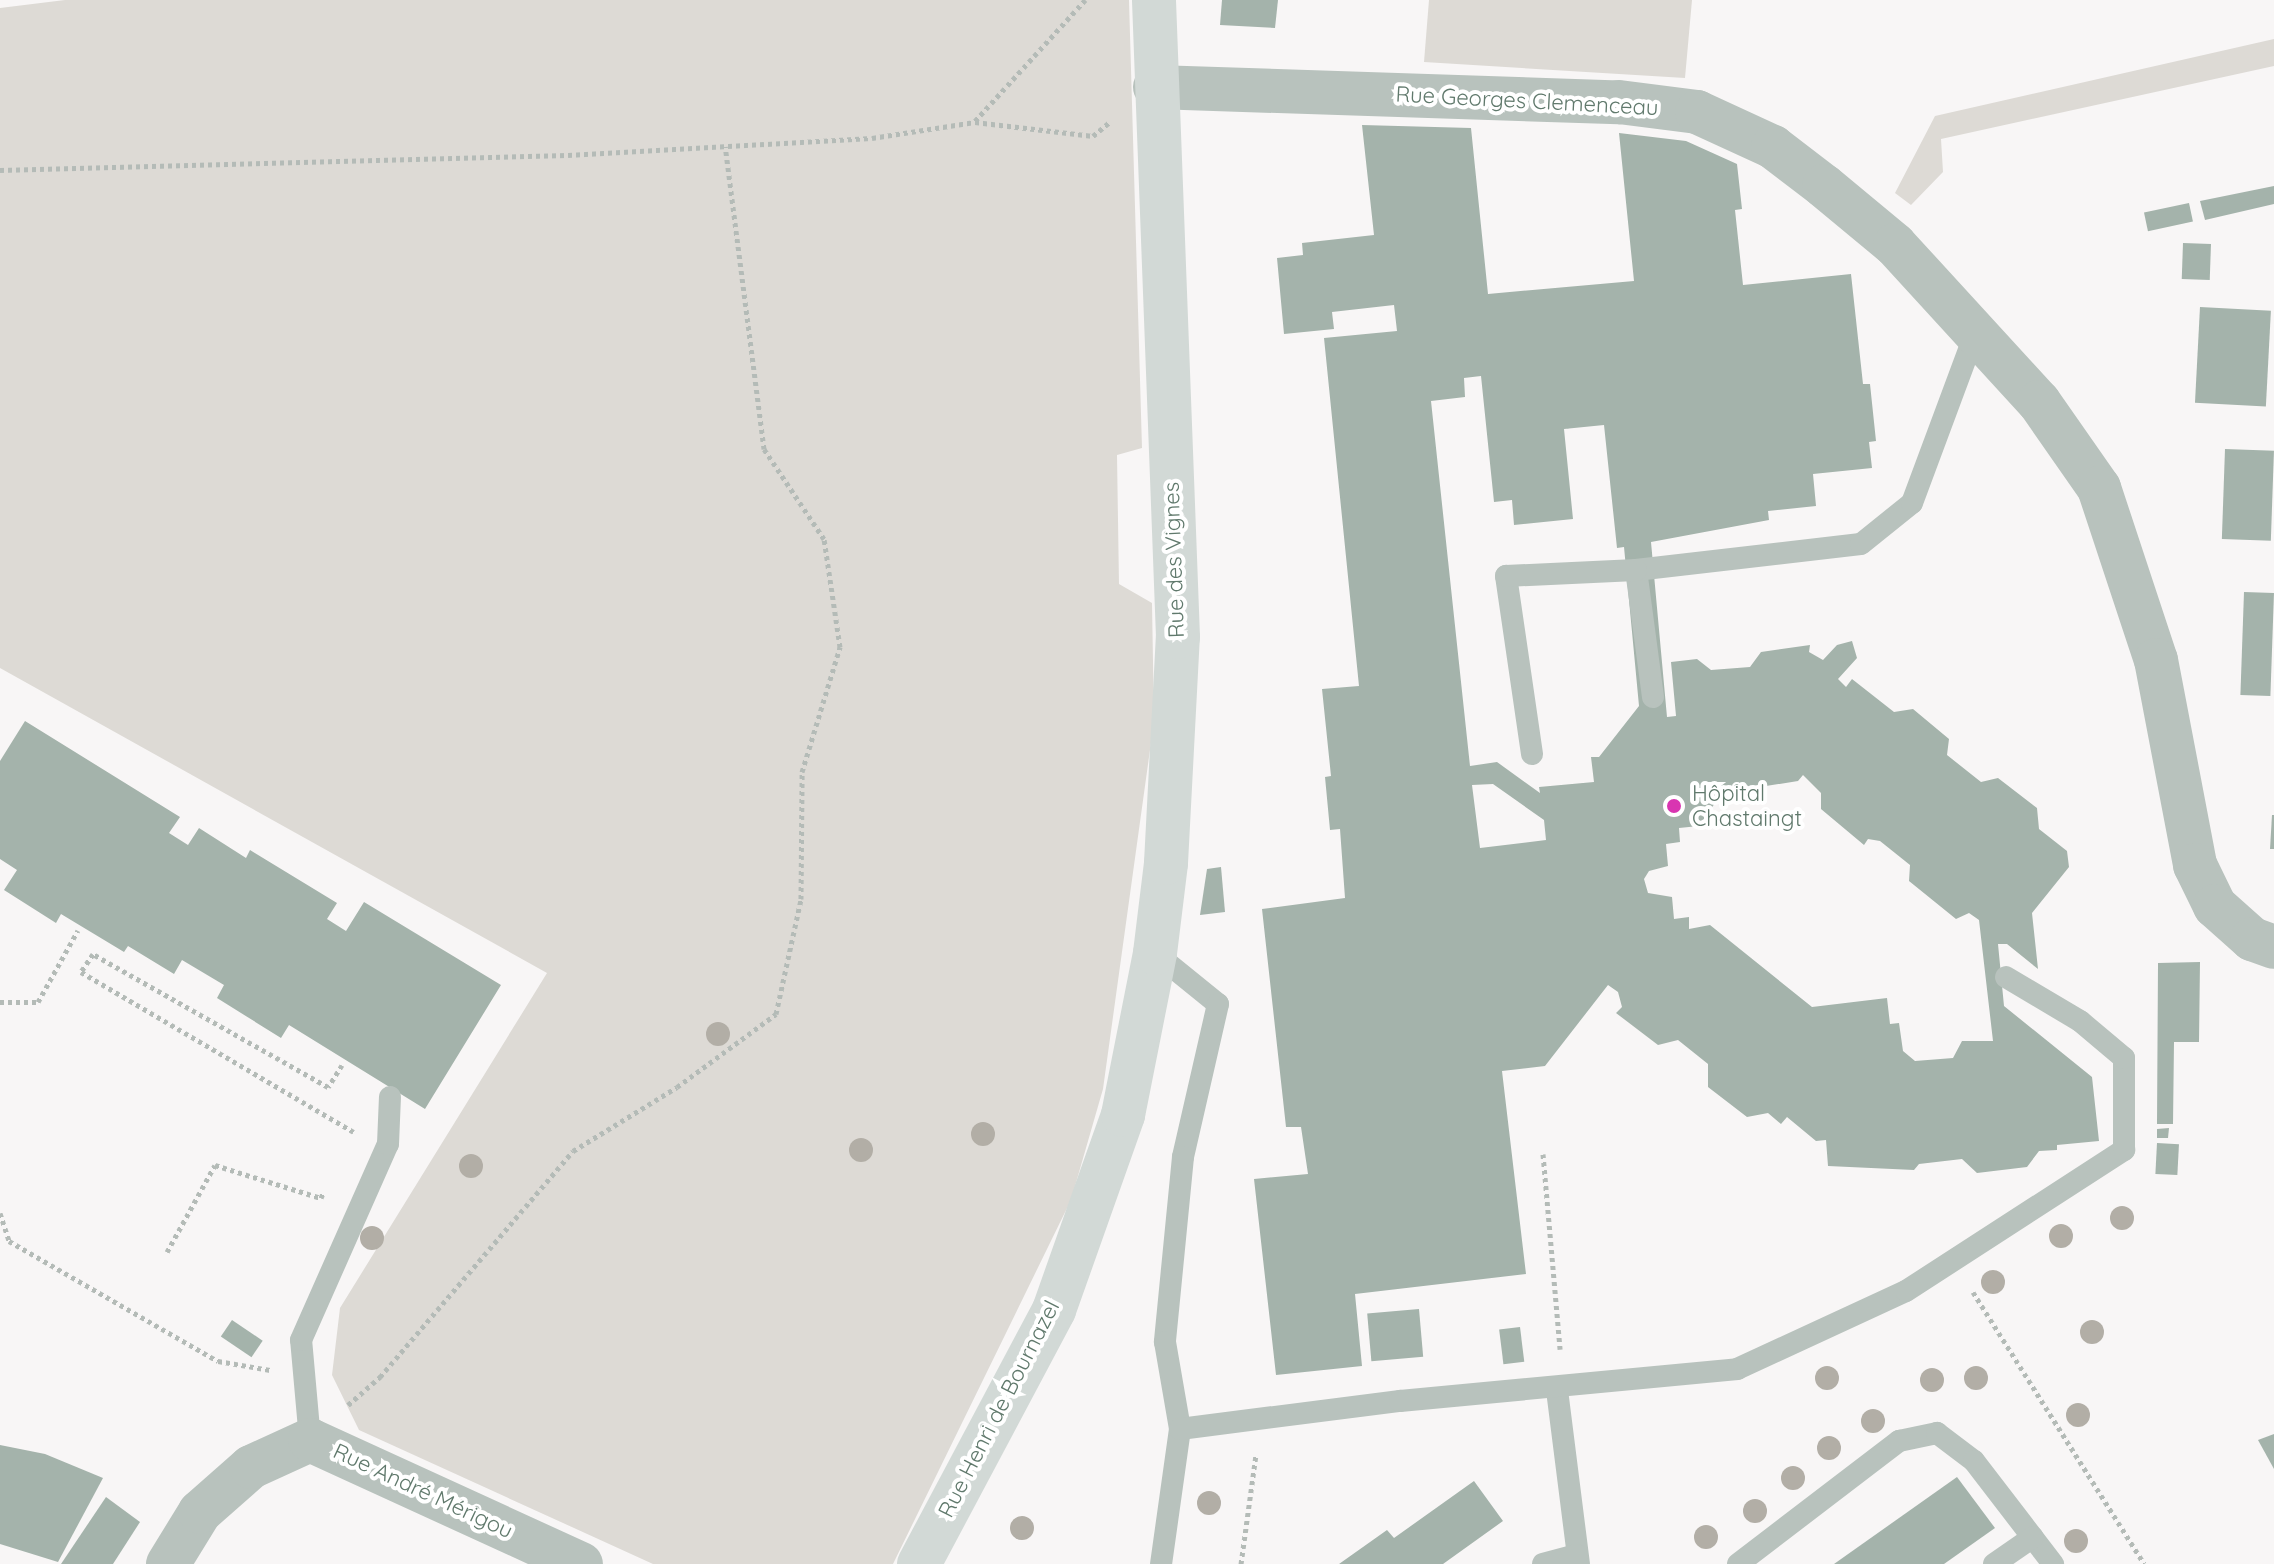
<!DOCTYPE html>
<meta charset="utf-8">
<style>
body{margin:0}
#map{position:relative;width:2274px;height:1564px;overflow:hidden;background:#f8f6f6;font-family:Quicksand,sans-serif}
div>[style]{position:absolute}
.green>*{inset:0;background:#dddad5}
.building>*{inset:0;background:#a4b3ab;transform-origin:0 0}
.path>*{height:5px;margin-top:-2.5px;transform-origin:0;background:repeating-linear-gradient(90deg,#b4bbb7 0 4px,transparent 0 8px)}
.lane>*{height:22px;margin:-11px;padding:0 11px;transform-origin:11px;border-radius:11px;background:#b8c2bd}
.street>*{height:44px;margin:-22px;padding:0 22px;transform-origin:22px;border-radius:22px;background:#b8c2bd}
.secondary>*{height:44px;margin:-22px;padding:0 22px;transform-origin:22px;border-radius:22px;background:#d2d9d6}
.trees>*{width:24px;height:24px;margin:-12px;border-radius:50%;background:#b2aea6}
.dots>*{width:22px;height:22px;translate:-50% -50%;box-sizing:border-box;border:4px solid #fff;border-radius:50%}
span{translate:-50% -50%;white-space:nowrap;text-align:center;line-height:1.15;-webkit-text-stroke:8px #fff;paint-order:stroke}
.street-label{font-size:22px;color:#60796c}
.poi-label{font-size:22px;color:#60796c}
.left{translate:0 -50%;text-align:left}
</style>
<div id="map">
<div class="green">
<i style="clip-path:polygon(65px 0,1129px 0,1142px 448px,1117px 455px,1119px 584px,1152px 603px,1154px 721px,1103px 1089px,1071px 1200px,893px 1564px,653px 1564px,359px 1430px,332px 1375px,340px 1308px,547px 973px,0 668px,0 8px)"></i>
<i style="clip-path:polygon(1429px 0,1692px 0,1685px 78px,1424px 62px)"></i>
<i style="clip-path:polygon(2274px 39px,2274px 66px,1941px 139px,1943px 172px,1911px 205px,1895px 193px,1935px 116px)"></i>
</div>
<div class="building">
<i style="clip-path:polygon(1222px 0,1278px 0,1275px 28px,1220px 25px)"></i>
<i style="clip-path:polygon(evenodd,1362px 125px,1471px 128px,1488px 294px,1634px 281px,1619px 133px,1686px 141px,1737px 164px,1742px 209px,1735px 210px,1743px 285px,1851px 274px,1863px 384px,1870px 384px,1876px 441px,1869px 442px,1872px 468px,1813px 474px,1816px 506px,1768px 511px,1769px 520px,1651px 542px,1667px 717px,1676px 716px,1671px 662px,1697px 659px,1711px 670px,1750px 667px,1761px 652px,1810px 645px,1809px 652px,1823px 660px,1837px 645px,1852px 641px,1857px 658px,1838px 679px,1846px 687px,1852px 679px,1894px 712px,1913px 709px,1949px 739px,1947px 755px,1981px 782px,1998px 778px,2037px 808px,2039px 829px,2067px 851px,2069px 867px,2032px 913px,2038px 969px,2007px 944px,1998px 944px,2004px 1006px,2092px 1077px,2099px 1141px,2057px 1145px,2057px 1150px,2039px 1151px,2027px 1167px,1977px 1173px,1962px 1159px,1919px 1164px,1914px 1170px,1828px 1166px,1826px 1140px,1816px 1141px,1787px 1117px,1781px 1124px,1768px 1113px,1747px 1117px,1708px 1087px,1708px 1064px,1678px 1040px,1658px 1045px,1616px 1013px,1622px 1007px,1618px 992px,1608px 985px,1545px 1066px,1502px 1071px,1526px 1274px,1355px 1294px,1362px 1366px,1276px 1375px,1254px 1179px,1308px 1174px,1301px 1127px,1286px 1127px,1262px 909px,1345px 898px,1340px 829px,1330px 830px,1325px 777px,1331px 776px,1322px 689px,1359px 686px,1324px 338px,1397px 331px,1394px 305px,1332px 312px,1334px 329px,1284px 334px,1277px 258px,1303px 255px,1302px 243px,1374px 235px,1362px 125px,1481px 376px,1494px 502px,1512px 500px,1514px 525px,1573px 519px,1564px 429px,1604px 425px,1617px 548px,1624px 547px,1639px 706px,1599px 757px,1591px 757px,1594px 782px,1539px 787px,1540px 793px,1497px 762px,1470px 766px,1431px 401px,1465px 397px,1464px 378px,1481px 376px,1362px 125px,1803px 775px,1821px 793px,1821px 809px,1864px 845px,1868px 839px,1880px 841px,1910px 865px,1909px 881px,1956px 919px,1969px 913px,1979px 920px,1993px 1041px,1962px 1041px,1953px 1058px,1915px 1061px,1903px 1051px,1899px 1023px,1890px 1024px,1887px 998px,1812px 1007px,1710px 925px,1689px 929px,1689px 917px,1674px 919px,1672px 897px,1648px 893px,1644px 879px,1649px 871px,1668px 866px,1666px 844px,1680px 842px,1679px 828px,1699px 826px,1722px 793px,1798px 781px,1803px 775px,1362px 125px,1493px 784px,1544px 820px,1546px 840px,1480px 848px,1472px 785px,1493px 784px)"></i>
<i style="clip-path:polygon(2274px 186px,2274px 204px,2205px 220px,2200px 201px)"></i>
<i style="left:2189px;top:203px;width:19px;height:46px;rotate:78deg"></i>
<i style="left:2183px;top:243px;width:28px;height:36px;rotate:2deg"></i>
<i style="left:2200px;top:307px;width:71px;height:96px;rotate:3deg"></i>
<i style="left:2225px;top:449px;width:49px;height:90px;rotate:2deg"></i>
<i style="left:2244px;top:592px;width:30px;height:103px;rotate:2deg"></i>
<i style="clip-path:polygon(25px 721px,180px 817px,169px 833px,188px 845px,199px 828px,246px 858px,250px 850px,337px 903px,327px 919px,346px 931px,364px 902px,501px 985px,425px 1109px,289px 1025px,281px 1038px,217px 998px,224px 985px,182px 960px,174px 974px,128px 946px,124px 952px,61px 914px,56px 923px,4px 890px,17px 870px,0 859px,0 761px)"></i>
<i style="clip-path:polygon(2272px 815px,2274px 815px,2274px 849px,2270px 849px)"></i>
<i style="clip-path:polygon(1221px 867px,1225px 912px,1200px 915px,1207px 869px)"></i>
<i style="clip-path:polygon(2200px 962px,2199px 1042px,2174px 1042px,2173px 1124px,2157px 1124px,2158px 963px)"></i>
<i style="clip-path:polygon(2169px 1128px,2168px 1138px,2157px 1138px,2157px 1129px)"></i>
<i style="left:2157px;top:1143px;width:22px;height:31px;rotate:3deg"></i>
<i style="left:1419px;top:1309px;width:48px;height:52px;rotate:85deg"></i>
<i style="left:232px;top:1320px;width:37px;height:20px;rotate:34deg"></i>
<i style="left:1520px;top:1327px;width:35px;height:21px;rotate:83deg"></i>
<i style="clip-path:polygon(2274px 1434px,2274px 1469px,2258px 1440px)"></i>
<i style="clip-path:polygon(0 1445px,45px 1454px,103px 1478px,58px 1562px,0 1544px)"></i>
<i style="clip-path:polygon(1957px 1477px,1995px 1528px,1944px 1564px,1834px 1564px)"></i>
<i style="clip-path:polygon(1474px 1481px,1503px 1521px,1443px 1564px,1339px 1564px,1387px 1530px,1394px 1538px)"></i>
<i style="clip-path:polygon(106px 1497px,140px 1522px,113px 1564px,61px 1564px)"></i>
</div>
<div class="path">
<i style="left:975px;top:121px;width:164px;rotate:-47.7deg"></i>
<i style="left:0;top:170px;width:568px;rotate:-1.51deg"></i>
<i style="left:568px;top:155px;width:304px;rotate:-3.2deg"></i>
<i style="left:872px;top:138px;width:104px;rotate:-8.8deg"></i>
<i style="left:975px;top:122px;width:119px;rotate:6.8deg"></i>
<i style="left:1093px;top:136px;width:23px;rotate:-40deg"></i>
<i style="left:0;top:1002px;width:38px"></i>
<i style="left:38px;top:1002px;width:82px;rotate:-60.9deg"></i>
<i style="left:342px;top:1065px;width:26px;rotate:122deg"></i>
<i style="left:328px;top:1087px;width:270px;rotate:-150.5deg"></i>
<i style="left:93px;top:954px;width:22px;rotate:124deg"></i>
<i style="left:81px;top:972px;width:316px;rotate:30.4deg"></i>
<i style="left:1543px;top:1154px;width:196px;rotate:85deg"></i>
<i style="left:0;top:1213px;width:29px;rotate:72deg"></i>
<i style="left:9px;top:1241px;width:241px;rotate:29.9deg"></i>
<i style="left:218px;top:1361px;width:53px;rotate:9.8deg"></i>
<i style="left:167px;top:1252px;width:99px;rotate:-61.1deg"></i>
<i style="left:215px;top:1165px;width:111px;rotate:17.3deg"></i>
<i style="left:321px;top:1198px;width:5px;rotate:-68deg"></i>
<i style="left:1973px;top:1292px;width:321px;rotate:57.8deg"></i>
<i style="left:348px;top:1405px;width:43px;rotate:-41.2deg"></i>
<i style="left:380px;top:1377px;width:297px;rotate:-49.5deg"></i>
<i style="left:573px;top:1151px;width:122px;rotate:-31.6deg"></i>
<i style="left:677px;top:1087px;width:123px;rotate:-36.4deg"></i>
<i style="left:776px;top:1014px;width:118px;rotate:-77.7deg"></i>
<i style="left:801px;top:899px;width:127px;rotate:-89.5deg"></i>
<i style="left:802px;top:772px;width:131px;rotate:-73.1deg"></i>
<i style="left:840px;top:647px;width:109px;rotate:-98.4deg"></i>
<i style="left:824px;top:539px;width:108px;rotate:-123.7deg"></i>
<i style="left:764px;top:449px;width:305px;rotate:-97.3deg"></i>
<i style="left:1241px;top:1564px;width:111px;rotate:-82.2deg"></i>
</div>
<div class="lane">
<i style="left:1653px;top:697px;width:128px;rotate:-97.6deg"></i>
<i style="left:1636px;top:570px;width:226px;rotate:-6.6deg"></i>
<i style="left:1861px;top:544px;width:65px;rotate:-38.8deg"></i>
<i style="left:1912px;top:503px;width:180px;rotate:-69.6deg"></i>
<i style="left:1532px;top:754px;width:180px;rotate:-98.3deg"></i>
<i style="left:1506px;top:576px;width:130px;rotate:-2.6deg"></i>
<i style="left:1155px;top:953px;width:81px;rotate:39deg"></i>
<i style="left:1218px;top:1004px;width:157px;rotate:102.9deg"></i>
<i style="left:1183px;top:1157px;width:186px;rotate:95.6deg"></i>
<i style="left:1165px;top:1342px;width:88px;rotate:80.2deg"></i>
<i style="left:1180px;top:1429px;width:136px;rotate:98deg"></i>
<i style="left:1557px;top:1390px;width:175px;rotate:82.8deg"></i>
<i style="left:1180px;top:1429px;width:222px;rotate:-7.3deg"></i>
<i style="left:1400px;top:1401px;width:339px;rotate:-5.4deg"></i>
<i style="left:1737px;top:1369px;width:186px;rotate:-24.8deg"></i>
<i style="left:1906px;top:1291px;width:260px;rotate:-32.9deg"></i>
<i style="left:2124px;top:1150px;width:92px;rotate:-90deg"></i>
<i style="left:2124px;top:1058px;width:57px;rotate:-139.9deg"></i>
<i style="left:2080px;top:1021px;width:86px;rotate:-149.3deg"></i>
<i style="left:310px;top:1440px;width:100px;rotate:-95.1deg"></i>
<i style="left:301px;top:1340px;width:214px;rotate:-66.1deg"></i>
<i style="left:388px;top:1144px;width:47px;rotate:-87.6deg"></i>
<i style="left:1543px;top:1564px;width:35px;rotate:-15deg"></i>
<i style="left:1738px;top:1564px;width:203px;rotate:-37.4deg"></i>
<i style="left:1899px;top:1441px;width:39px;rotate:-12deg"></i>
<i style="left:1937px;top:1433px;width:46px;rotate:37.1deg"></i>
<i style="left:1974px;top:1461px;width:130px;rotate:52.5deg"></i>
<i style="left:1994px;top:1564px;width:47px;rotate:-34.7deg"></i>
</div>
<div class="street">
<i style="left:1155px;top:87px;width:464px;rotate:1.9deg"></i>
<i style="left:1619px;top:102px;width:79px;rotate:7.3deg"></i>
<i style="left:1697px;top:112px;width:84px;rotate:24.7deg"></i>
<i style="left:1773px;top:147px;width:64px;rotate:37.4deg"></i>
<i style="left:1824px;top:186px;width:92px;rotate:39.7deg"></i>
<i style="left:1895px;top:245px;width:213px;rotate:47.5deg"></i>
<i style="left:2039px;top:402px;width:105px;rotate:55.1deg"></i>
<i style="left:2099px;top:488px;width:181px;rotate:71.7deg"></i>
<i style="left:2156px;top:660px;width:209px;rotate:79.2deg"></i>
<i style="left:2195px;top:865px;width:46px;rotate:64deg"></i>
<i style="left:2215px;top:906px;width:50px;rotate:41.7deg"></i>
<i style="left:2252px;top:939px;width:23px;rotate:20deg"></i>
<i style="left:168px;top:1564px;width:61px;rotate:-58.4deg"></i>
<i style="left:200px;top:1512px;width:68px;rotate:-41.4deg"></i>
<i style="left:251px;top:1467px;width:65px;rotate:-24.6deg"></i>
<i style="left:310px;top:1440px;width:298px;rotate:24.6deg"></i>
</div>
<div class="secondary">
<i style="left:919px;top:1564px;width:288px;rotate:-62deg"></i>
<i style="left:1054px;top:1310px;width:207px;rotate:-70.5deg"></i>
<i style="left:1123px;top:1115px;width:165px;rotate:-78.8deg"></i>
<i style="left:1155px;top:953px;width:91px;rotate:-83deg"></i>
<i style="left:1166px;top:863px;width:226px;rotate:-87deg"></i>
<i style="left:1178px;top:637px;width:637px;rotate:-92.16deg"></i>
</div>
<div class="trees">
<i style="left:718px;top:1034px"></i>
<i style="left:983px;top:1134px"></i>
<i style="left:861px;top:1150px"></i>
<i style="left:471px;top:1166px"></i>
<i style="left:2122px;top:1218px"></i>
<i style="left:2061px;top:1236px"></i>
<i style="left:372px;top:1238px"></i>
<i style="left:1993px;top:1282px"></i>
<i style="left:2092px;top:1332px"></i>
<i style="left:1827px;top:1378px"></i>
<i style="left:1976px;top:1378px"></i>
<i style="left:1932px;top:1380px"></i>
<i style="left:2078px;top:1415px"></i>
<i style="left:1873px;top:1421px"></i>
<i style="left:1829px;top:1448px"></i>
<i style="left:1793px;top:1478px"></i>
<i style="left:1209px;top:1503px"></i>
<i style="left:1755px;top:1511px"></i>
<i style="left:1022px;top:1528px"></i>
<i style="left:1706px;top:1537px"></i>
<i style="left:2076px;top:1541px"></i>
</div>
<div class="dots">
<i style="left:1674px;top:806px;background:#d935b1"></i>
</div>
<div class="street-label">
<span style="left:1527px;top:101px;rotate:3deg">Rue Georges Clemenceau</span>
<span style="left:1174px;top:560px;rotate:-92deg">Rue des Vignes</span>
<span style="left:999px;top:1409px;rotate:-63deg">Rue Henri de Bournazel</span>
<span style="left:423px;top:1491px;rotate:25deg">Rue André Mérigou</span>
</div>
<div class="poi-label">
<span class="left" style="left:1692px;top:806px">Hôpital<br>Chastaingt</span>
</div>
</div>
